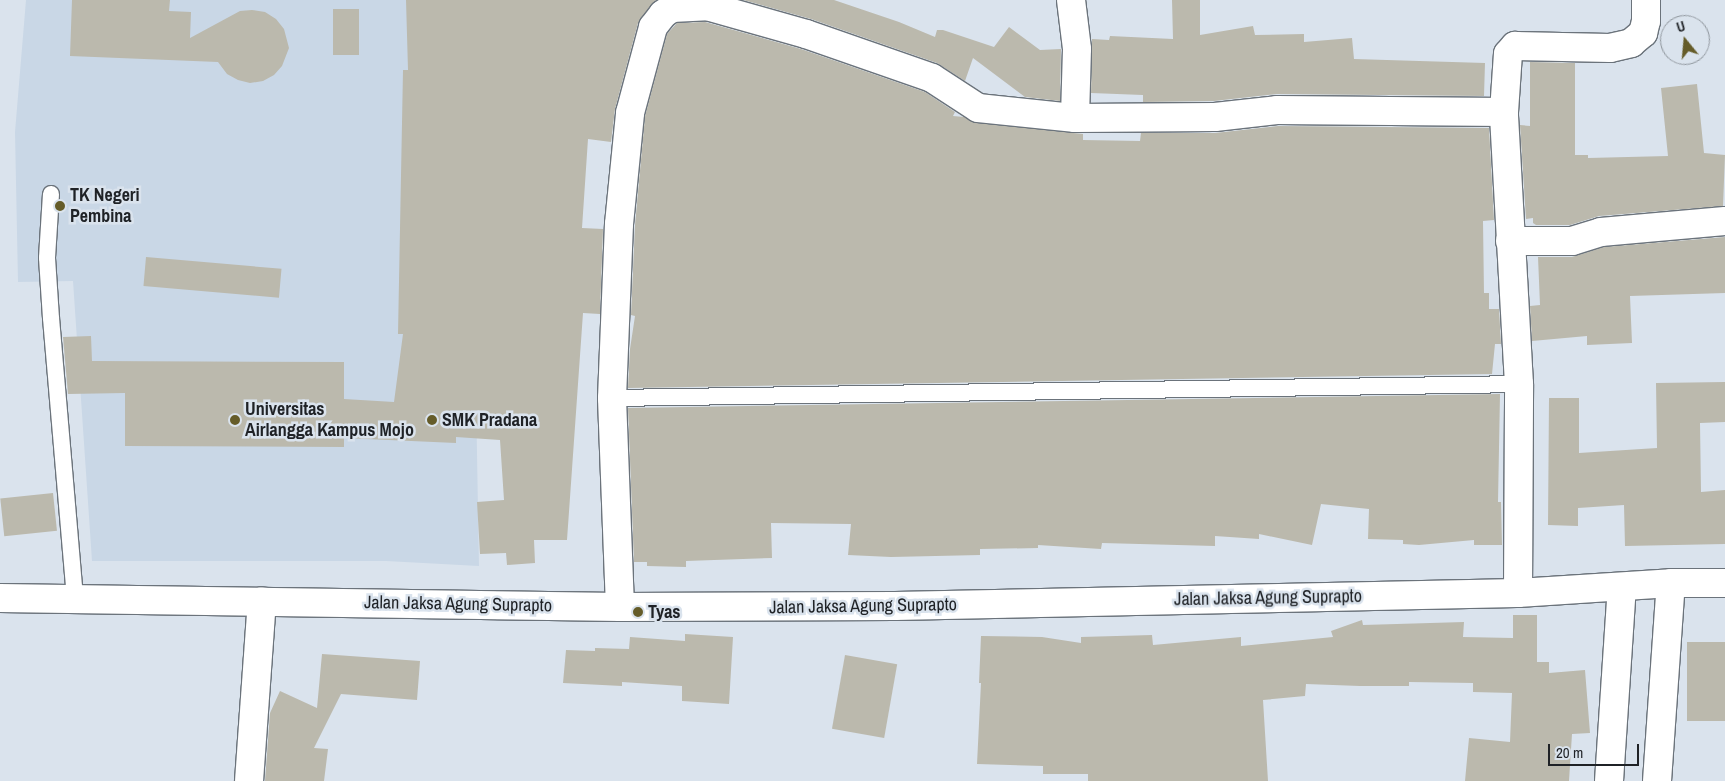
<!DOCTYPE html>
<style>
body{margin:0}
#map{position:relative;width:1725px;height:781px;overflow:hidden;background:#dae3ed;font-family:"Archivo Narrow",sans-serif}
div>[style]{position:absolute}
.built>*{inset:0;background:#c9d7e6}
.building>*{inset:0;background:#bbb9ad;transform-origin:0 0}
.roads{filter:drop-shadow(1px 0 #6b737b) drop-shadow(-1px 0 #6b737b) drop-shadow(0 1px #6b737b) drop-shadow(0 -1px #6b737b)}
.lane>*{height:16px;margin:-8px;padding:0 8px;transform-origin:8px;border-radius:8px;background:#fff}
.street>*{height:28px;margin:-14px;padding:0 14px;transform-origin:14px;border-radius:14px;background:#fff}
.secondary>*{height:28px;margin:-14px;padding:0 14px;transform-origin:14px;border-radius:14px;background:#fff}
.dots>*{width:14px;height:14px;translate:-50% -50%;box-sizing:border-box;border:2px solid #dae3ed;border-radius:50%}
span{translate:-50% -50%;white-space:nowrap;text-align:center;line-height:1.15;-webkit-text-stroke:5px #dae3ed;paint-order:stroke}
.poi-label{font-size:18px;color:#1f2226;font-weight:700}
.left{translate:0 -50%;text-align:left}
.street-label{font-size:18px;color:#1f2226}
.north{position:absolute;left:1660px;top:15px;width:50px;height:50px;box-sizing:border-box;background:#dae3ed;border:1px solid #8f969d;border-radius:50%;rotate:343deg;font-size:14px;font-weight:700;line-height:20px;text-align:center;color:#1f2226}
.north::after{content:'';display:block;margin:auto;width:18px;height:22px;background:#655c29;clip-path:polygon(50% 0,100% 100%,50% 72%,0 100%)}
.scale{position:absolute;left:1548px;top:744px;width:91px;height:22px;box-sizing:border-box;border:2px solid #1f2226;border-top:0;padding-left:6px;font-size:15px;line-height:18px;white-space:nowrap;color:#1f2226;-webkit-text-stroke:4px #dae3ed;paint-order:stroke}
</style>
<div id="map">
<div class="built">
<i style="clip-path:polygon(26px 0,469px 0,479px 566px,386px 561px,92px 561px,73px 281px,18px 282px,15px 132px)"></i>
</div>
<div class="building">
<i style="clip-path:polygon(72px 0,170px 0,169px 11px,191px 12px,190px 38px,240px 11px,252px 10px,265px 12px,276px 19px,284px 29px,289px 48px,282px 66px,274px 75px,263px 81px,250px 83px,238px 80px,227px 74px,218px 62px,70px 56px)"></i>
<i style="clip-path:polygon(406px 0,656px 0,638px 23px,615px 109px,611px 142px,588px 139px,582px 228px,603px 229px,600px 314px,583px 313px,567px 540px,534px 540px,535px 563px,507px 565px,506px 553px,480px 554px,477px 502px,504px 500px,500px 440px,456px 437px,456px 443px,344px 438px,344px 447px,125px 446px,125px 393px,68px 394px,63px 337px,91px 336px,92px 361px,344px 362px,344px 399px,394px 402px,403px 334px,398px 334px,403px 70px,408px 70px)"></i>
<i style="clip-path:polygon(743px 0,834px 0,899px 22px,935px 37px,937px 30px,943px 30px,994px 47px,1009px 27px,1040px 50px,1061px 49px,1060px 101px,1025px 97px,973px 58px,965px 81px,937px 63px,811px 19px)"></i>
<i style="clip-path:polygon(1172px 0,1200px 0,1200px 35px,1253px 26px,1255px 35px,1304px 34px,1304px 42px,1352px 38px,1354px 59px,1485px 63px,1484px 96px,1277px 94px,1214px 101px,1143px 102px,1143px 95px,1091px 93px,1092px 39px,1109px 40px,1110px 36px,1173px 39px)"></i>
<i style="left:333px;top:9px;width:26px;height:46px"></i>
<i style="clip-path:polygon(705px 22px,801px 49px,925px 92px,955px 112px,953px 116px,964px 117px,976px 123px,1083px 134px,1083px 140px,1140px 141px,1141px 133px,1215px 133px,1278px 126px,1489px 128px,1494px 220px,1483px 221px,1484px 293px,1489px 293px,1489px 309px,1499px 309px,1501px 344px,1495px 344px,1492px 374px,628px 388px,630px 349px,635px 316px,631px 315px,635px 225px,645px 116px,667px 34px,677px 23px)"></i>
<i style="clip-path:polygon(1530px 62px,1575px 63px,1575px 155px,1588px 155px,1588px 158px,1668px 156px,1661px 88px,1697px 84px,1704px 153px,1725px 155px,1723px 206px,1599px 216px,1570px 225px,1536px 225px,1533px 223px,1533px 218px,1526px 219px,1520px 125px,1530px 126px)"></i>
<i style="clip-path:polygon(1725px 237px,1725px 293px,1630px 296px,1632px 343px,1587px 345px,1587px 336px,1532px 341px,1530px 306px,1540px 305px,1538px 257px,1572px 257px,1604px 247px)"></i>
<i style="left:146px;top:257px;width:136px;height:29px;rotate:5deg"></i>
<i style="clip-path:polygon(1725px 382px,1725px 422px,1700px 423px,1701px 492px,1725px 490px,1725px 544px,1625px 546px,1624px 505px,1578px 508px,1578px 526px,1548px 525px,1549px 398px,1579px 398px,1579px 453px,1657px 448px,1656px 383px)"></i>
<i style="clip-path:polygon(1500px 394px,1498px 502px,1501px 502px,1502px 545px,1474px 545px,1474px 540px,1419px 545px,1403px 544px,1403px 540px,1368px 539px,1369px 509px,1321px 504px,1312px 545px,1259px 534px,1259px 539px,1215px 536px,1215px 546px,1102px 543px,1101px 549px,1038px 545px,1038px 548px,980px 549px,980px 555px,891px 557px,848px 555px,851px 524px,771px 523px,772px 558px,686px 561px,686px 567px,647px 566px,647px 562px,634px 562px,628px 408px)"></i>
<i style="left:53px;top:493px;width:38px;height:53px;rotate:84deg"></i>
<i style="clip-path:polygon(1513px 615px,1537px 615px,1537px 662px,1549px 662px,1549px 673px,1585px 670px,1590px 733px,1572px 734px,1569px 781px,1465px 781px,1469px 738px,1510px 742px,1512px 693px,1473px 692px,1473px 683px,1409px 682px,1409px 686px,1360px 686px,1306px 684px,1305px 696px,1263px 700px,1268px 781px,1088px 781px,1088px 774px,1043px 774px,1043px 766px,977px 764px,981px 683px,979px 683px,981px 636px,1042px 637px,1081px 643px,1081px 637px,1152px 635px,1153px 645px,1241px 637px,1241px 646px,1333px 637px,1331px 631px,1362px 620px,1363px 625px,1464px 622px,1463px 637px,1513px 638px)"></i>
<i style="clip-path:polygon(685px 634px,733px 637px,729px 704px,682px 701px,682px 686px,622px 682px,622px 686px,563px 683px,566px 650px,595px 651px,595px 648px,629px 649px,630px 637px,685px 641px)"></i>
<i style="left:1687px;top:642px;width:38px;height:79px"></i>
<i style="clip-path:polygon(322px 654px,420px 661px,417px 700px,341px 694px,314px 748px,328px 749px,324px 781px,265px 781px,270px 713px,280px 691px,317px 708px)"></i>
<i style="left:845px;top:655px;width:53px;height:75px;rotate:10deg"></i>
</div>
<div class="roads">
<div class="lane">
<i style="left:51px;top:194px;width:64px;rotate:93.6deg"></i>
<i style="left:47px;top:258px;width:60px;rotate:86.2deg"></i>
<i style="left:51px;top:318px;width:282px;rotate:85.1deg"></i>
<i style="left:612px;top:398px;width:907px;rotate:-0.88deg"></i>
</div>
<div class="street">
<i style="left:1071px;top:0;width:49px;rotate:83deg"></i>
<i style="left:1077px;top:49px;width:69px;rotate:91.7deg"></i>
<i style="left:1510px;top:241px;width:62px"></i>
<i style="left:1572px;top:241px;width:30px;rotate:-17deg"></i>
<i style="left:1601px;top:232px;width:124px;rotate:-5.1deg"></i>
<i style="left:1518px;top:593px;width:209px;rotate:-89.7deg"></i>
<i style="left:1519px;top:384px;width:272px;rotate:-93.2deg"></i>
<i style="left:1504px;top:112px;width:58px;rotate:-86.1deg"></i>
<i style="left:1508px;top:54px;width:11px;rotate:-49deg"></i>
<i style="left:1515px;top:46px;width:95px;rotate:1.2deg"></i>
<i style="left:1610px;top:48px;width:22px;rotate:-13deg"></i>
<i style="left:1631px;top:43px;width:16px;rotate:-40deg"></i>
<i style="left:1643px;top:33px;width:12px;rotate:-76deg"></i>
<i style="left:1646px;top:21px;width:21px;rotate:-90deg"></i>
<i style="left:620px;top:607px;width:209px;rotate:-92.2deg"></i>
<i style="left:612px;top:398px;width:174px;rotate:-87.7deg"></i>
<i style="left:619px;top:224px;width:112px;rotate:-84.3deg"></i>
<i style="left:630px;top:113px;width:89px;rotate:-75deg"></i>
<i style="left:653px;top:27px;width:16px;rotate:-52deg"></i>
<i style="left:663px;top:14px;width:11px;rotate:-34deg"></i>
<i style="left:672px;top:8px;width:35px;rotate:-3deg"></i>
<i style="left:707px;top:6px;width:103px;rotate:15.8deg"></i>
<i style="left:806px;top:34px;width:133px;rotate:19.2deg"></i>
<i style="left:932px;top:78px;width:55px;rotate:33.1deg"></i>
<i style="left:978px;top:108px;width:98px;rotate:5.9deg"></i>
<i style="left:1075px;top:118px;width:140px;rotate:-0.4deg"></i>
<i style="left:1215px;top:117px;width:62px;rotate:-6.4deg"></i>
<i style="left:1277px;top:110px;width:227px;rotate:0.5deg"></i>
<i style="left:249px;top:781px;width:180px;rotate:-85.9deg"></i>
<i style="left:1609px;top:781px;width:194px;rotate:-86.2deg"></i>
<i style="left:1657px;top:781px;width:198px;rotate:-86deg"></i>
</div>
<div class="secondary">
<i style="left:0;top:598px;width:620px;rotate:0.83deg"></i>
<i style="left:620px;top:607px;width:275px;rotate:-0.2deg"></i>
<i style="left:895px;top:606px;width:623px;rotate:-1.2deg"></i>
<i style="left:1518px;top:593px;width:153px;rotate:-3.7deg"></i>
<i style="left:1671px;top:583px;width:54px"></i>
</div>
</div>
<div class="dots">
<i style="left:60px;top:206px;background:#655c29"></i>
<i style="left:235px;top:420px;background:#655c29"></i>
<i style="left:432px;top:420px;background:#655c29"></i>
<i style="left:638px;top:612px;background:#655c29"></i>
</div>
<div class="poi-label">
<span class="left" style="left:70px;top:206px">TK Negeri<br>Pembina</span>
<span class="left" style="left:245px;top:420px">Universitas<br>Airlangga Kampus Mojo</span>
<span class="left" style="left:442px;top:420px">SMK Pradana</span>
<span class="left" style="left:648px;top:612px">Tyas</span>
</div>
<div class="street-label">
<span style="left:1268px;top:598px;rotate:-1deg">Jalan Jaksa Agung Suprapto</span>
<span style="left:458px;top:604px;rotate:1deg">Jalan Jaksa Agung Suprapto</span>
<span style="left:863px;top:606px;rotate:-1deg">Jalan Jaksa Agung Suprapto</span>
</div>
<div class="north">U</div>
<div class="scale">20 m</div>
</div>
